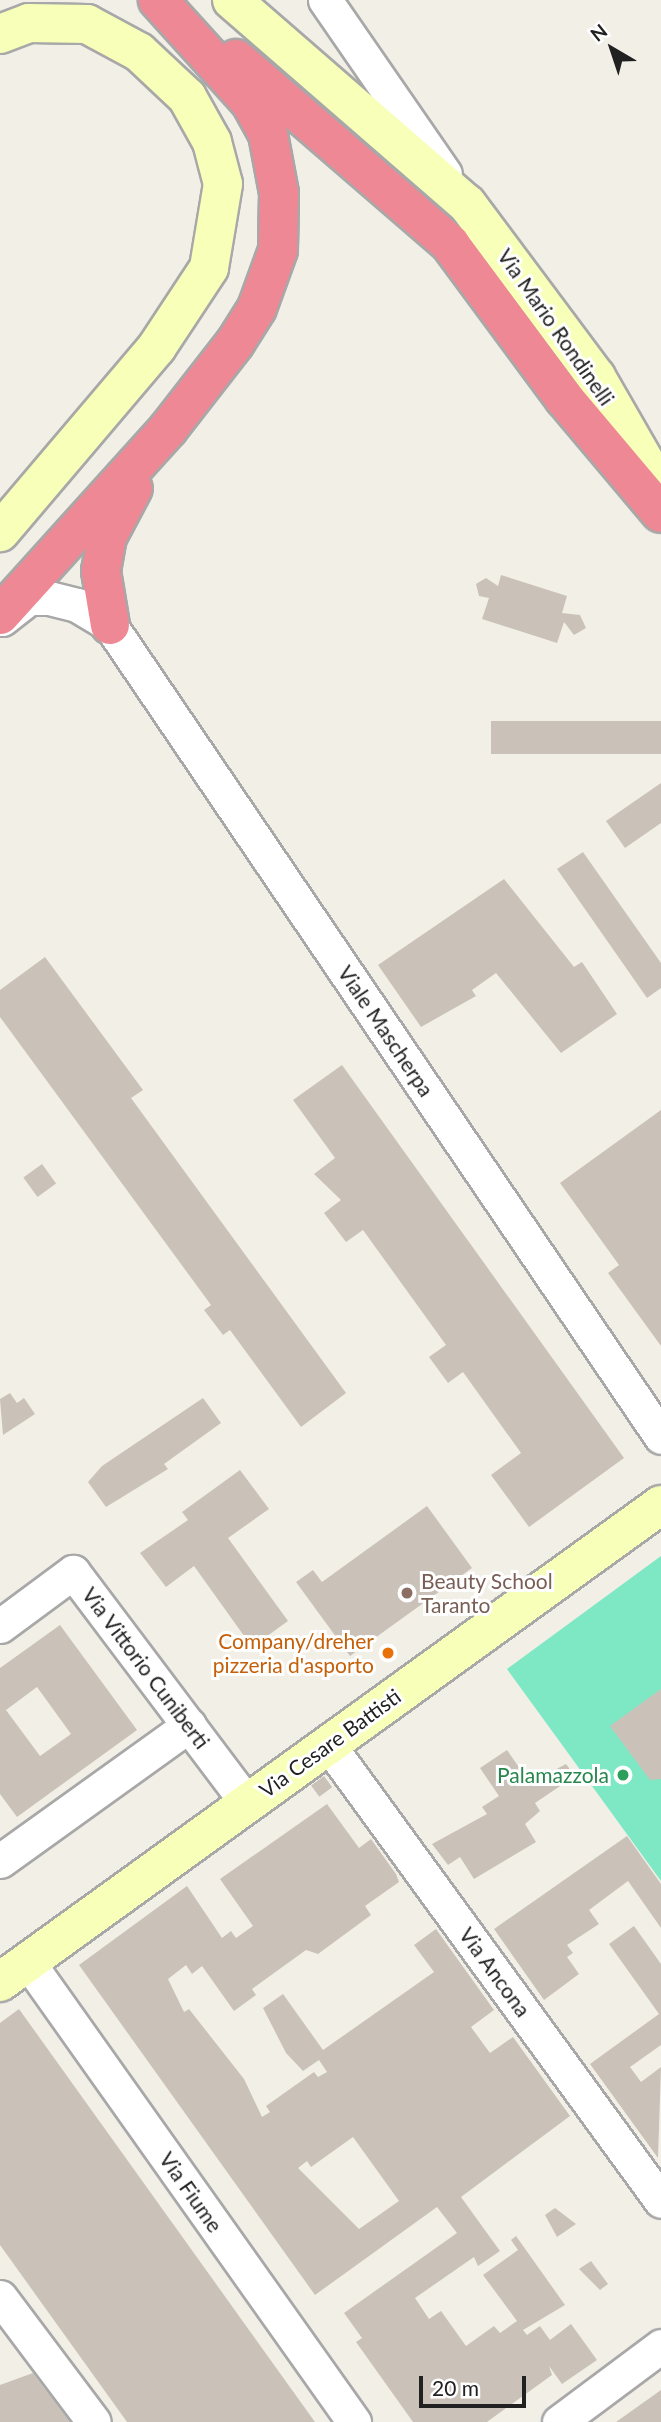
<!DOCTYPE html>
<style>
body{margin:0}
#map{position:relative;width:661px;height:2422px;overflow:hidden;background:#f2efe7;font-family:Lato,sans-serif}
div>[style]{position:absolute}
.pitch>*{inset:0;background:#7ee8c5}
.building>*{inset:0;background:#cac2b9;transform-origin:0 0}
.roads{filter:drop-shadow(2px 0 #a8a8a8) drop-shadow(-2px 0 #a8a8a8) drop-shadow(0 2px #a8a8a8) drop-shadow(0 -2px #a8a8a8)}
.street>*{height:33px;margin:-16.5px;padding:0 16.5px;transform-origin:16.5px;border-radius:16.5px;background:#fff}
.secondary>*{height:38px;margin:-19px;padding:0 19px;transform-origin:19px;border-radius:19px;background:#f7ffb8}
.highway>*{height:38px;margin:-19px;padding:0 19px;transform-origin:19px;border-radius:19px;background:#ef8895}
.dots>*{width:19px;height:19px;translate:-50% -50%;box-sizing:border-box;border:4px solid #fff;border-radius:50%}
span{translate:-50% -50%;white-space:nowrap;text-align:center;line-height:1.15;-webkit-text-stroke:6px #fff;paint-order:stroke}
.street-label{font-size:21px;color:#212121}
.education-label{font-size:21px;color:#785e54}
.left{translate:0 -50%;text-align:left}
.food-label{font-size:21px;color:#c56008}
.right{translate:-100% -50%;text-align:right}
.leisure-label{font-size:21px;color:#27864d}
.north{position:absolute;left:577px;top:14px;width:70px;height:70px;-webkit-text-stroke:5px #fff;paint-order:stroke;rotate:321deg;font-size:19px;font-weight:700;line-height:28px;text-align:center;color:#212121}
.north::after{content:'';display:block;margin:auto;width:24px;height:32px;background:#212121;clip-path:polygon(50% 0,100% 100%,50% 72%,0 100%)}
.scale{position:absolute;left:419px;top:2376px;width:107px;height:32px;box-sizing:border-box;border:4px solid #212121;border-top:0;padding-left:9px;font-size:21px;line-height:24px;white-space:nowrap;color:#212121;-webkit-text-stroke:5px #fff;paint-order:stroke}
</style>
<div id="map">
<div class="pitch">
<i style="clip-path:polygon(661px 1556px,661px 1881px,507px 1669px)"></i>
</div>
<div class="building">
<i style="clip-path:polygon(501px 575px,567px 596px,562px 613px,580px 615px,586px 628px,574px 635px,564px 622px,557px 643px,482px 619px,489px 598px,479px 596px,476px 584px,486px 578px,498px 586px)"></i>
<i style="left:661px;top:721px;width:33px;height:170px;rotate:90deg"></i>
<i style="clip-path:polygon(661px 783px,661px 823px,625px 848px,606px 821px)"></i>
<i style="clip-path:polygon(583px 852px,661px 963px,661px 988px,647px 998px,557px 869px)"></i>
<i style="clip-path:polygon(504px 879px,574px 967px,582px 962px,617px 1014px,561px 1053px,496px 973px,472px 990px,476px 996px,421px 1027px,378px 965px)"></i>
<i style="clip-path:polygon(45px 957px,143px 1090px,131px 1098px,346px 1393px,301px 1427px,230px 1330px,223px 1335px,204px 1310px,211px 1305px,0 1017px,0 990px)"></i>
<i style="clip-path:polygon(342px 1065px,624px 1458px,529px 1527px,491px 1475px,521px 1453px,463px 1372px,448px 1383px,429px 1357px,446px 1345px,363px 1230px,346px 1242px,324px 1213px,341px 1200px,314px 1174px,335px 1158px,293px 1100px)"></i>
<i style="clip-path:polygon(661px 1110px,661px 1346px,608px 1273px,619px 1265px,560px 1183px)"></i>
<i style="left:42px;top:1164px;width:24px;height:23px;rotate:54deg"></i>
<i style="clip-path:polygon(10px 1393px,17px 1403px,24px 1398px,35px 1414px,3px 1435px,0 1399px)"></i>
<i style="clip-path:polygon(203px 1398px,221px 1423px,164px 1464px,168px 1469px,106px 1507px,88px 1482px,102px 1466px)"></i>
<i style="clip-path:polygon(240px 1470px,269px 1509px,228px 1538px,288px 1621px,252px 1647px,194px 1566px,166px 1587px,140px 1553px,188px 1520px,182px 1512px)"></i>
<i style="clip-path:polygon(427px 1506px,472px 1568px,350px 1656px,296px 1582px,313px 1570px,322px 1582px)"></i>
<i style="clip-path:polygon(evenodd,60px 1625px,137px 1730px,17px 1817px,0 1794px,0 1668px,60px 1625px,37px 1687px,71px 1734px,40px 1756px,6px 1710px,37px 1687px)"></i>
<i style="clip-path:polygon(661px 1689px,661px 1779px,650px 1780px,610px 1726px)"></i>
<i style="clip-path:polygon(507px 1750px,530px 1783px,566px 1764px,575px 1776px,535px 1803px,540px 1811px,525px 1824px,536px 1842px,474px 1879px,460px 1857px,448px 1865px,432px 1844px,487px 1814px,482px 1807px,499px 1796px,480px 1768px)"></i>
<i style="left:324px;top:1776px;width:14px;height:16px;rotate:54deg"></i>
<i style="clip-path:polygon(evenodd,327px 1804px,359px 1848px,371px 1839px,396px 1874px,399px 1882px,365px 1906px,371px 1915px,318px 1954px,306px 1950px,252px 1989px,256px 1995px,234px 2011px,202px 1966px,192px 1974px,186px 1965px,168px 1979px,184px 2012px,189px 2009px,244px 2079px,262px 2117px,270px 2112px,266px 2106px,314px 2072px,318px 2077px,327px 2072px,319px 2060px,303px 2071px,286px 2053px,263px 2008px,283px 1994px,323px 2050px,434px 1972px,414px 1945px,436px 1929px,494px 2010px,471px 2027px,490px 2053px,513px 2037px,570px 2116px,461px 2197px,500px 2251px,478px 2266px,474px 2257px,415px 2298px,429px 2319px,441px 2311px,466px 2346px,494px 2326px,500px 2333px,517px 2321px,483px 2275px,518px 2250px,511px 2240px,516px 2236px,565px 2305px,523px 2330px,527px 2335px,540px 2326px,550px 2340px,571px 2324px,597px 2360px,562px 2384px,549px 2366px,552px 2375px,487px 2422px,413px 2422px,356px 2342px,362px 2338px,344px 2313px,457px 2233px,437px 2207px,315px 2295px,79px 1965px,187px 1886px,222px 1938px,231px 1931px,236px 1938px,253px 1926px,220px 1879px,327px 1804px,353px 2137px,399px 2201px,359px 2229px,298px 2168px,307px 2161px,311px 2167px,353px 2137px)"></i>
<i style="clip-path:polygon(627px 1836px,661px 1884px,661px 1928px,628px 1881px,589px 1910px,599px 1924px,567px 1945px,573px 1953px,567px 1957px,579px 1974px,544px 2000px,494px 1929px)"></i>
<i style="clip-path:polygon(634px 1926px,661px 1964px,661px 2045px,630px 2067px,641px 2082px,661px 2067px,658px 2158px,590px 2064px,659px 2014px,609px 1944px)"></i>
<i style="clip-path:polygon(19px 2009px,315px 2422px,127px 2422px,0 2245px,0 2023px)"></i>
<i style="clip-path:polygon(555px 2208px,576px 2224px,557px 2237px,545px 2215px)"></i>
<i style="clip-path:polygon(591px 2261px,608px 2284px,600px 2290px,579px 2269px)"></i>
<i style="clip-path:polygon(33px 2373px,70px 2422px,0 2422px,0 2385px)"></i>
<i style="clip-path:polygon(661px 2390px,661px 2422px,616px 2422px)"></i>
</div>
<div class="roads">
<div class="street">
<i style="left:325px;top:0;width:211px;rotate:55.4deg"></i>
<i style="left:2px;top:619px;width:34px;rotate:-38deg"></i>
<i style="left:29px;top:598px;width:20px"></i>
<i style="left:49px;top:598px;width:29px;rotate:14deg"></i>
<i style="left:77px;top:605px;width:39px;rotate:31deg"></i>
<i style="left:110px;top:625px;width:981px;rotate:55.84deg"></i>
<i style="left:0;top:1626px;width:91px;rotate:-36.5deg"></i>
<i style="left:73px;top:1572px;width:289px;rotate:53deg"></i>
<i style="left:328px;top:1744px;width:565px;rotate:53.92deg"></i>
<i style="left:0;top:1861px;width:233px;rotate:-35.7deg"></i>
<i style="left:28px;top:1962px;width:564px;rotate:54.67deg"></i>
<i style="left:0;top:2297px;width:156px;rotate:53.1deg"></i>
<i style="left:559px;top:2422px;width:127px;rotate:-36.7deg"></i>
</div>
<div class="secondary">
<i style="left:232px;top:0;width:311px;rotate:41deg"></i>
<i style="left:467px;top:204px;width:216px;rotate:53.3deg"></i>
<i style="left:596px;top:377px;width:130px;rotate:60.1deg"></i>
<i style="left:0;top:34px;width:31px;rotate:-21deg"></i>
<i style="left:29px;top:23px;width:58px;rotate:1deg"></i>
<i style="left:87px;top:24px;width:59px;rotate:28.3deg"></i>
<i style="left:139px;top:52px;width:66px;rotate:43.2deg"></i>
<i style="left:187px;top:97px;width:51px;rotate:60.9deg"></i>
<i style="left:212px;top:142px;width:43px;rotate:75.3deg"></i>
<i style="left:223px;top:184px;width:85px;rotate:99.5deg"></i>
<i style="left:209px;top:268px;width:95px;rotate:123.4deg"></i>
<i style="left:157px;top:347px;width:243px;rotate:130.3deg"></i>
<i style="left:0;top:1982px;width:815px;rotate:-35.82deg"></i>
</div>
<div class="highway">
<i style="left:236px;top:59px;width:283px;rotate:40.8deg"></i>
<i style="left:450px;top:244px;width:192px;rotate:53.5deg"></i>
<i style="left:564px;top:398px;width:150px;rotate:49.9deg"></i>
<i style="left:0;top:615px;width:251px;rotate:-47.9deg"></i>
<i style="left:168px;top:429px;width:109px;rotate:-52.1deg"></i>
<i style="left:235px;top:343px;width:41px;rotate:-57.8deg"></i>
<i style="left:257px;top:308px;width:62px;rotate:-70.1deg"></i>
<i style="left:278px;top:250px;width:57px;rotate:-89deg"></i>
<i style="left:279px;top:193px;width:60px;rotate:-100.6deg"></i>
<i style="left:268px;top:134px;width:35px;rotate:-119deg"></i>
<i style="left:251px;top:103px;width:139px;rotate:-132.1deg"></i>
<i style="left:110px;top:625px;width:55px;rotate:-99.5deg"></i>
<i style="left:101px;top:571px;width:35px;rotate:-80deg"></i>
<i style="left:107px;top:537px;width:55px;rotate:-62deg"></i>
</div>
</div>
<div class="dots">
<i style="left:407px;top:1593px;background:#8d6e63"></i>
<i style="left:388px;top:1653px;background:#e8710a"></i>
<i style="left:623px;top:1775px;background:#2e9e5b"></i>
</div>
<div class="street-label">
<span style="left:556px;top:327px;rotate:55deg">Via Mario Rondinelli</span>
<span style="left:386px;top:1031px;rotate:56deg">Viale Mascherpa</span>
<span style="left:146px;top:1668px;rotate:53deg">Via Vittorio Cuniberti</span>
<span style="left:330px;top:1743px;rotate:-36deg">Via Cesare Battisti</span>
<span style="left:495px;top:1972px;rotate:54deg">Via Ancona</span>
<span style="left:191px;top:2192px;rotate:55deg">Via Fiume</span>
</div>
<div class="education-label">
<span class="left" style="left:421px;top:1593px">Beauty School<br>Taranto</span>
</div>
<div class="food-label">
<span class="right" style="left:374px;top:1653px">Company/dreher<br>pizzeria d'asporto</span>
</div>
<div class="leisure-label">
<span class="right" style="left:609px;top:1775px">Palamazzola</span>
</div>
<div class="north">N</div>
<div class="scale">20 m</div>
</div>
